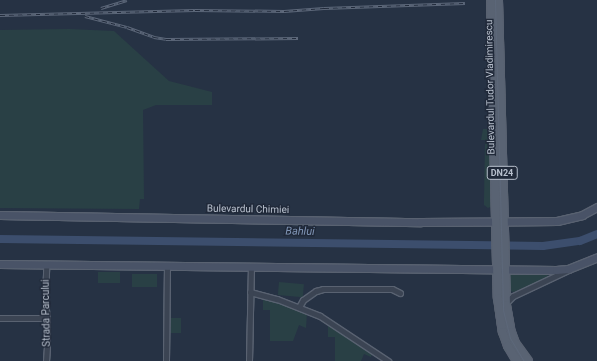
<!DOCTYPE html>
<style>
body{margin:0}
#map{position:relative;width:597px;height:361px;overflow:hidden;background:#263244;font-family:Roboto,sans-serif}
div>[style]{position:absolute}
.green>*{inset:0;background:#294045;transform-origin:0 0}
.river>*{height:8px;margin:-4px;padding:0 4px;transform-origin:4px;border-radius:4px;background:#3c4e6d}
.roads{filter:drop-shadow(1px 0 #596271) drop-shadow(-1px 0 #596271) drop-shadow(0 1px #596271) drop-shadow(0 -1px #596271)}
.street>*{height:5px;margin:-2.5px;padding:0 2.5px;transform-origin:2.5px;border-radius:2.5px;background:#3b4453}
.secondary>*{height:7px;margin:-3.5px;padding:0 3.5px;transform-origin:3.5px;border-radius:3.5px;background:#495367}
.primary>*{height:8px;margin:-4px;padding:0 4px;transform-origin:4px;border-radius:4px;background:#596373}
.tram>*{height:1px;margin:-0.5px;padding:0 0.5px;transform-origin:0.5px;border-radius:0.5px;background:#5d687a}
.rail>*{height:3px;margin-top:-1.5px;transform-origin:0;background:repeating-linear-gradient(90deg,#202939 0 4.5px,#5d687a 0 9px);box-sizing:border-box;border-block:1px solid #5d687a}
span{translate:-50% -50%;white-space:nowrap;text-align:center;line-height:1.15;-webkit-text-stroke:3px #202939;paint-order:stroke}
.shield-label span{padding:1px 3px;background:#202939;border:1px solid;border-radius:3px;-webkit-text-stroke-width:0}
.shield-label{font-size:9px;color:#b8c0cd;font-weight:700}
.street-label{font-size:10px;color:#b8c0cd}
.water-label{font-size:11px;color:#7f94b4;font-style:italic}
</style>
<div id="map">
<div class="green">
<i style="clip-path:polygon(69px 29px,114px 31px,169px 81px,212px 92px,212px 105px,156px 105px,143px 110px,144px 199px,140px 199px,139px 209px,0 208px,0 30px)"></i>
<i style="clip-path:polygon(483px 129px,491px 129px,492px 186px,490px 186px,492px 206px,488px 208px,484px 205px,484px 200px,485px 140px,481px 140px)"></i>
<i style="left:98px;top:272px;width:22px;height:11px"></i>
<i style="clip-path:polygon(545px 273px,548px 276px,546px 278px,514px 292px,510px 291px,509px 278px,511px 274px)"></i>
<i style="left:132px;top:274px;width:25px;height:13px"></i>
<i style="left:279px;top:282px;width:25px;height:13px;rotate:5deg"></i>
<i style="clip-path:polygon(263px 298px,307px 313px,306px 328px,299px 325px,293px 341px,270px 341px,270px 310px,263px 310px)"></i>
<i style="left:168px;top:318px;width:13px;height:15px"></i>
<i style="clip-path:polygon(328px 324px,372px 354px,371px 357px,364px 354px,361px 361px,335px 361px,335px 337px,328px 337px)"></i>
</div>
<div class="river">
<i style="left:0;top:239px;width:543px;rotate:0.74deg"></i>
<i style="left:543px;top:246px;width:37px;rotate:-8deg"></i>
<i style="left:580px;top:241px;width:18px;rotate:-22deg"></i>
</div>
<div class="roads">
<div class="street">
<i style="left:250px;top:292px;width:28px;rotate:15deg"></i>
<i style="left:277px;top:299px;width:46px;rotate:21.6deg"></i>
<i style="left:320px;top:316px;width:82px;rotate:33.5deg"></i>
<i style="left:507px;top:302px;width:8px;rotate:-45deg"></i>
<i style="left:513px;top:296px;width:61px;rotate:-25.3deg"></i>
<i style="left:299px;top:307px;width:8px;rotate:-60deg"></i>
<i style="left:303px;top:300px;width:16px;rotate:-35deg"></i>
<i style="left:316px;top:291px;width:7px;rotate:-16deg"></i>
<i style="left:323px;top:289px;width:69px"></i>
<i style="left:392px;top:289px;width:9px;rotate:27deg"></i>
<i style="left:0;top:318px;width:47px"></i>
<i style="left:46px;top:361px;width:14px;rotate:-86deg"></i>
<i style="left:47px;top:347px;width:29px;rotate:-90deg"></i>
<i style="left:47px;top:318px;width:16px;rotate:-97deg"></i>
<i style="left:45px;top:302px;width:37px;rotate:-88deg"></i>
<i style="left:166px;top:361px;width:95px;rotate:-89.4deg"></i>
<i style="left:249px;top:361px;width:93px;rotate:-88.8deg"></i>
</div>
<div class="secondary">
<i style="left:0;top:215px;width:420px;rotate:1deg"></i>
<i style="left:420px;top:222px;width:137px;rotate:-0.4deg"></i>
<i style="left:557px;top:221px;width:26px;rotate:-13deg"></i>
<i style="left:582px;top:215px;width:17px;rotate:-28deg"></i>
<i style="left:0;top:264px;width:556px;rotate:0.62deg"></i>
<i style="left:556px;top:270px;width:12px;rotate:-5deg"></i>
<i style="left:568px;top:269px;width:31px;rotate:-22deg"></i>
</div>
<div class="primary">
<i style="left:491px;top:0;width:298px;rotate:88.7deg"></i>
<i style="left:498px;top:298px;width:34px;rotate:82deg"></i>
<i style="left:503px;top:332px;width:15px;rotate:70deg"></i>
<i style="left:508px;top:346px;width:17px;rotate:59deg"></i>
<i style="left:498px;top:0;width:305px;rotate:88.5deg"></i>
<i style="left:506px;top:305px;width:27px;rotate:80deg"></i>
<i style="left:511px;top:332px;width:12px;rotate:70deg"></i>
<i style="left:515px;top:343px;width:22px;rotate:54deg"></i>
</div>
</div>
<div class="tram">
<i style="left:495px;top:0;width:310px;rotate:88.5deg"></i>
<i style="left:503px;top:310px;width:29px;rotate:76deg"></i>
<i style="left:510px;top:338px;width:27px;rotate:59deg"></i>
</div>
<div class="rail">
<i style="left:101px;top:8px;width:27px;rotate:-17deg"></i>
<i style="left:0;top:15px;width:195px;rotate:-1.5deg"></i>
<i style="left:195px;top:10px;width:89px;rotate:0.6deg"></i>
<i style="left:284px;top:11px;width:40px;rotate:-4.3deg"></i>
<i style="left:324px;top:8px;width:141px;rotate:-2deg"></i>
<i style="left:85px;top:16px;width:43px;rotate:14.7deg"></i>
<i style="left:127px;top:27px;width:29px;rotate:20deg"></i>
<i style="left:154px;top:37px;width:12px;rotate:9deg"></i>
<i style="left:166px;top:39px;width:132px;rotate:-0.4deg"></i>
</div>
<div class="shield-label">
<span style="left:502px;top:173px">DN24</span>
</div>
<div class="street-label">
<span style="left:490px;top:87px;rotate:-91deg">Bulevardul Tudor Vladimirescu</span>
<span style="left:248px;top:209px;rotate:1deg">Bulevardul Chimiei</span>
<span style="left:46px;top:313px;rotate:-91deg">Strada Parcului</span>
</div>
<div class="water-label">
<span style="left:300px;top:232px;rotate:1deg">Bahlui</span>
</div>
</div>
